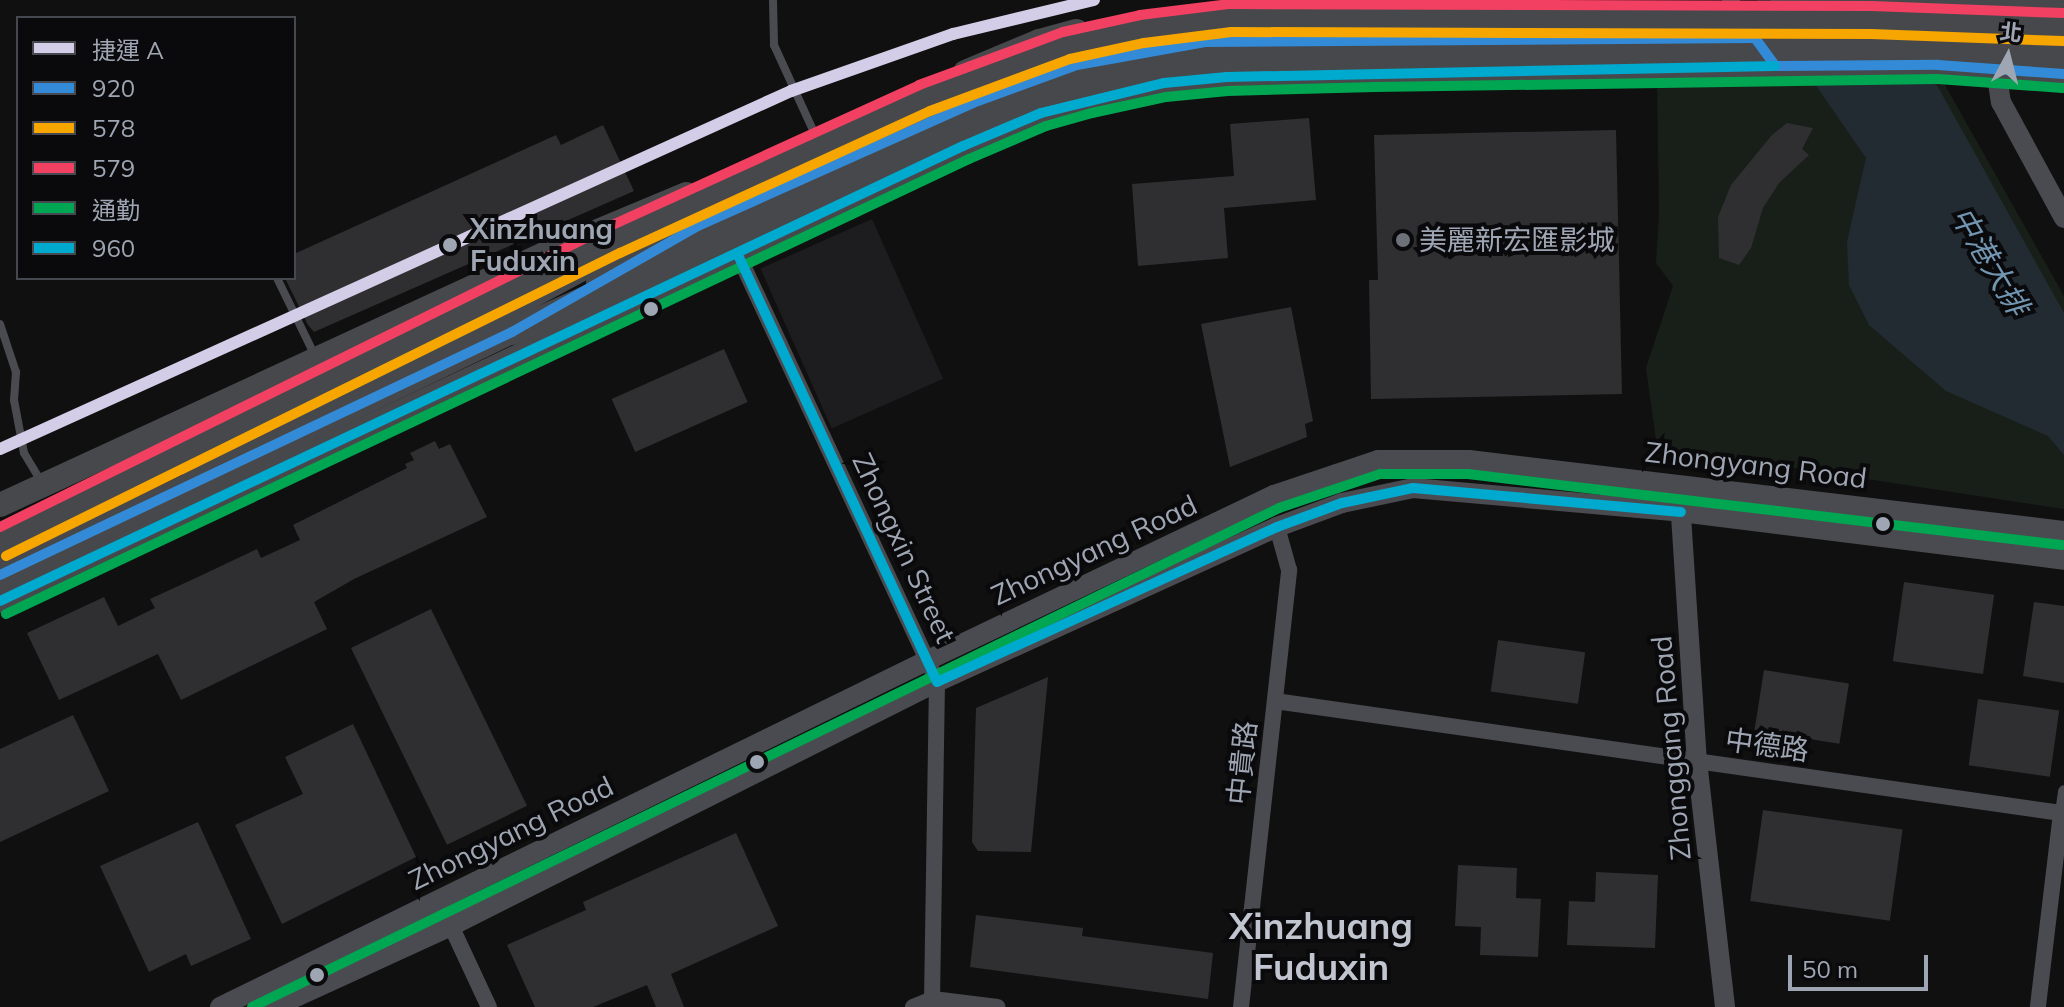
<!DOCTYPE html>
<meta charset="utf-8">
<style>
body{margin:0}
#map{position:relative;width:2064px;height:1007px;overflow:hidden;background:#101010;font-family:Mulish,"Noto Sans TC",sans-serif}
div>[style]{position:absolute}
.built>*{inset:0;background:#1d1d1f;transform-origin:0 0}
.green>*{inset:0;background:#181f19}
.water>*{inset:0;background:#232b32}
.building>*{inset:0;background:#2f2f31;transform-origin:0 0}
.service>*{height:8px;margin:-4px;padding:0 4px;transform-origin:4px;border-radius:4px;background:#4a4b50}
.pedestrian>*{height:12px;margin:-6px;padding:0 6px;transform-origin:6px;border-radius:6px;background:#4a4b50}
.minor>*{height:16px;margin:-8px;padding:0 8px;transform-origin:8px;border-radius:8px;background:#4a4b50}
.tertiary>*{height:20px;margin:-10px;padding:0 10px;transform-origin:10px;border-radius:10px;background:#4a4b50}
.primary>*{height:24px;margin:-12px;padding:0 12px;transform-origin:12px;border-radius:12px;background:#46484b}
.trunk>*{height:26px;margin:-13px;padding:0 13px;transform-origin:13px;border-radius:13px;background:#46484b}
.trunk-bridge>*{height:26px;margin:-13px;padding:0 13px;transform-origin:13px;border-radius:13px;background:#46484b}
.bus-1>*{height:10px;margin:-5px;padding:0 5px;transform-origin:5px;border-radius:5px;background:#338bd7}
.bus-2>*{height:10px;margin:-5px;padding:0 5px;transform-origin:5px;border-radius:5px;background:#f7a600}
.bus-3>*{height:10px;margin:-5px;padding:0 5px;transform-origin:5px;border-radius:5px;background:#f24062}
.bus-4>*{height:10px;margin:-5px;padding:0 5px;transform-origin:5px;border-radius:5px;background:#00a651}
.bus-5>*{height:10px;margin:-5px;padding:0 5px;transform-origin:5px;border-radius:5px;background:#00a9ce}
.metro-1>*{height:12px;margin:-6px;padding:0 6px;transform-origin:6px;border-radius:6px;background:#d4cde7}
.dots>*{width:22px;height:22px;translate:-50% -50%;box-sizing:border-box;border:4px solid #0a0a0c;border-radius:50%}
span{translate:-50% -50%;white-space:nowrap;text-align:center;line-height:1.15;-webkit-text-stroke:8px #0a0a0c;paint-order:stroke}
.stop-label{font-size:28px;color:#9fa6b3;font-weight:700}
.left{translate:0 -50%;text-align:left}
.poi-label{font-size:28px;color:#9fa6b3}
.street-label{font-size:28px;color:#9fa6b3}
.water-label{font-size:30px;color:#7296b2;font-style:italic}
.district-label{font-size:36px;color:#c0c5cf;font-weight:700}
.legend{position:absolute;left:16px;top:16px;width:280px;height:264px;box-sizing:border-box;background:#0a0a0c;border:2px solid #46484f;margin:0;padding:10px 14px;list-style:none;font-size:24px;color:#9fa6b3}
.legend li{display:flex;align-items:center;gap:16px;height:40px}
.legend b{width:40px;border:2px solid #46484f}
.north{position:absolute;left:1968px;top:16px;width:80px;height:80px;-webkit-text-stroke:6px #0a0a0c;paint-order:stroke;rotate:7deg;font-size:22px;font-weight:700;line-height:32px;text-align:center;color:#9fa6b3}
.north::after{content:'';display:block;margin:auto;width:28px;height:36px;background:#9fa6b3;clip-path:polygon(50% 0,100% 100%,50% 72%,0 100%)}
.scale{position:absolute;left:1788px;top:955px;width:140px;height:36px;box-sizing:border-box;border:4px solid #9fa6b3;border-top:0;padding-left:10px;font-size:24px;line-height:28px;white-space:nowrap;color:#9fa6b3;-webkit-text-stroke:6px #0a0a0c;paint-order:stroke}
</style>
<div id="map">
<div class="built">
<i style="left:872px;top:219px;width:175px;height:122px;rotate:66deg"></i>
</div>
<div class="green">
<i style="clip-path:polygon(1937px 71px,2064px 296px,2064px 509px,1657px 447px,1646px 368px,1673px 286px,1656px 263px,1659px 214px,1657px 80px)"></i>
</div>
<div class="water">
<i style="clip-path:polygon(1757px 0,1882px 0,1934px 80px,2064px 313px,2064px 455px,2048px 436px,1946px 391px,1869px 325px,1849px 285px,1847px 242px,1866px 158px)"></i>
</div>
<div class="building">
<i style="clip-path:polygon(1309px 118px,1316px 200px,1224px 208px,1228px 258px,1138px 266px,1132px 184px,1234px 176px,1230px 124px)"></i>
<i style="clip-path:polygon(1787px 123px,1813px 128px,1802px 149px,1809px 155px,1779px 183px,1763px 208px,1751px 248px,1739px 265px,1719px 258px,1718px 217px,1731px 185px,1772px 135px)"></i>
<i style="clip-path:polygon(603px 125px,634px 191px,314px 332px,308px 325px,285px 278px,294px 278px,294px 254px,556px 135px,561px 145px)"></i>
<i style="clip-path:polygon(1616px 130px,1622px 394px,1371px 399px,1369px 280px,1378px 280px,1374px 135px)"></i>
<i style="clip-path:polygon(1291px 307px,1313px 421px,1305px 424px,1307px 437px,1230px 467px,1201px 324px)"></i>
<i style="left:724px;top:349px;width:58px;height:123px;rotate:66deg"></i>
<i style="clip-path:polygon(435px 441px,439px 449px,450px 444px,487px 517px,354px 579px,314px 602px,327px 629px,181px 700px,158px 654px,59px 700px,27px 633px,104px 597px,118px 626px,155px 608px,150px 599px,200px 576px,257px 549px,261px 558px,300px 540px,293px 525px,407px 468px,405px 464px,414px 460px,410px 453px)"></i>
<i style="left:1904px;top:582px;width:91px;height:80px;rotate:8deg"></i>
<i style="clip-path:polygon(2034px 602px,2064px 606px,2064px 683px,2023px 676px)"></i>
<i style="left:431px;top:609px;width:219px;height:89px;rotate:64deg"></i>
<i style="left:1498px;top:640px;width:88px;height:52px;rotate:8deg"></i>
<i style="left:1764px;top:670px;width:86px;height:61px;rotate:9deg"></i>
<i style="clip-path:polygon(1048px 677px,1031px 852px,978px 851px,972px 842px,976px 708px)"></i>
<i style="left:1978px;top:699px;width:82px;height:67px;rotate:8deg"></i>
<i style="clip-path:polygon(73px 715px,109px 791px,0 842px,0 749px)"></i>
<i style="clip-path:polygon(353px 724px,416px 857px,282px 924px,235px 825px,303px 794px,285px 757px)"></i>
<i style="left:1763px;top:810px;width:141px;height:92px;rotate:8deg"></i>
<i style="clip-path:polygon(198px 822px,251px 939px,191px 966px,186px 954px,149px 972px,100px 866px)"></i>
<i style="clip-path:polygon(736px 833px,778px 926px,671px 974px,684px 1007px,656px 1007px,647px 985px,593px 1007px,535px 1007px,507px 945px,586px 910px,583px 902px)"></i>
<i style="clip-path:polygon(1458px 865px,1517px 868px,1516px 898px,1541px 899px,1538px 957px,1480px 955px,1481px 927px,1455px 926px)"></i>
<i style="clip-path:polygon(1596px 872px,1658px 875px,1655px 948px,1567px 945px,1569px 901px,1595px 902px)"></i>
<i style="clip-path:polygon(976px 915px,1083px 928px,1082px 936px,1213px 953px,1208px 999px,970px 967px)"></i>
</div>
<div class="service">
<i style="left:773px;top:0;width:45px;rotate:88.7deg"></i>
<i style="left:774px;top:45px;width:106px;rotate:65.4deg"></i>
<i style="left:277px;top:278px;width:89px;rotate:64deg"></i>
<i style="left:0;top:324px;width:51px;rotate:71.6deg"></i>
<i style="left:16px;top:372px;width:28px;rotate:94deg"></i>
<i style="left:14px;top:400px;width:54px;rotate:79.3deg"></i>
<i style="left:24px;top:453px;width:35px;rotate:59deg"></i>
</div>
<div class="pedestrian">
<i style="left:2061px;top:813px;width:22px;rotate:-82deg"></i>
</div>
<div class="minor">
<i style="left:1730px;top:0;width:63px;rotate:56.1deg"></i>
<i style="left:734px;top:246px;width:481px;rotate:65deg"></i>
<i style="left:937px;top:682px;width:325px;rotate:90.9deg"></i>
<i style="left:1275px;top:701px;width:794px;rotate:8.11deg"></i>
<i style="left:2061px;top:813px;width:195px;rotate:96.8deg"></i>
<i style="left:439px;top:900px;width:118px;rotate:65deg"></i>
<i style="left:913px;top:1007px;width:22px;rotate:-22deg"></i>
<i style="left:933px;top:999px;width:65px;rotate:7deg"></i>
<i style="left:1241px;top:1007px;width:440px;rotate:-83.7deg"></i>
<i style="left:1289px;top:570px;width:45px;rotate:-105.6deg"></i>
</div>
<div class="tertiary">
<i style="left:1996px;top:68px;width:34px;rotate:82deg"></i>
<i style="left:2001px;top:102px;width:132px;rotate:61.5deg"></i>
<i style="left:1680px;top:500px;width:262px;rotate:86.3deg"></i>
<i style="left:1697px;top:761px;width:248px;rotate:83.5deg"></i>
<i style="left:220px;top:1007px;width:788px;rotate:-26.11deg"></i>
<i style="left:928px;top:660px;width:383px;rotate:-25.5deg"></i>
<i style="left:1274px;top:495px;width:110px;rotate:-18.6deg"></i>
<i style="left:1378px;top:460px;width:91px"></i>
<i style="left:1469px;top:460px;width:599px;rotate:6.8deg"></i>
<i style="left:274px;top:1007px;width:195px;rotate:-24.6deg"></i>
<i style="left:451px;top:926px;width:544px;rotate:-26.66deg"></i>
<i style="left:937px;top:682px;width:374px;rotate:-24.5deg"></i>
<i style="left:1277px;top:527px;width:69px;rotate:-20.3deg"></i>
<i style="left:1342px;top:503px;width:73px;rotate:-11.9deg"></i>
<i style="left:1413px;top:488px;width:269px;rotate:5.1deg"></i>
<i style="left:1681px;top:512px;width:386px;rotate:7.1deg"></i>
</div>
<div class="primary">
<i style="left:1780px;top:8px;width:223px;rotate:-1.8deg"></i>
<i style="left:2003px;top:1px;width:61px;rotate:5.6deg"></i>
<i style="left:965px;top:72px;width:80px;rotate:-22.7deg"></i>
<i style="left:1039px;top:41px;width:39px;rotate:-15deg"></i>
<i style="left:188px;top:464px;width:336px;rotate:-25.7deg"></i>
<i style="left:491px;top:318px;width:110px;rotate:-28.2deg"></i>
<i style="left:0;top:505px;width:613px;rotate:-24.77deg"></i>
<i style="left:557px;top:248px;width:140px;rotate:-22.7deg"></i>
<i style="left:0;top:557px;width:53px;rotate:-25.6deg"></i>
<i style="left:0;top:601px;width:1065px;rotate:-25.29deg"></i>
<i style="left:963px;top:146px;width:85px;rotate:-22.9deg"></i>
<i style="left:1041px;top:113px;width:50px;rotate:-16.3deg"></i>
<i style="left:1089px;top:99px;width:77px;rotate:-12deg"></i>
<i style="left:1164px;top:83px;width:63px;rotate:-5.4deg"></i>
<i style="left:1227px;top:77px;width:148px;rotate:-1.5deg"></i>
<i style="left:1375px;top:73px;width:563px;rotate:-0.81deg"></i>
<i style="left:1938px;top:65px;width:126px;rotate:4.1deg"></i>
</div>
<div class="trunk">
<i style="left:1448px;top:39px;width:217px"></i>
<i style="left:599px;top:282px;width:114px;rotate:-29.5deg"></i>
<i style="left:0;top:543px;width:29px;rotate:-25deg"></i>
<i style="left:0;top:577px;width:588px;rotate:-25.69deg"></i>
</div>
<div class="trunk-bridge">
<i style="left:698px;top:226px;width:307px;rotate:-24.1deg"></i>
<i style="left:978px;top:101px;width:105px;rotate:-20deg"></i>
<i style="left:1077px;top:65px;width:130px;rotate:-10.2deg"></i>
<i style="left:1205px;top:42px;width:243px;rotate:-0.7deg"></i>
<i style="left:512px;top:332px;width:451px;rotate:-24.2deg"></i>
<i style="left:923px;top:147px;width:136px;rotate:-22deg"></i>
<i style="left:1049px;top:96px;width:99px;rotate:-14deg"></i>
<i style="left:1145px;top:72px;width:118px;rotate:-4.8deg"></i>
<i style="left:1263px;top:62px;width:624px;rotate:-1.56deg"></i>
<i style="left:1887px;top:45px;width:177px;rotate:2.3deg"></i>
<i style="left:26px;top:531px;width:656px;rotate:-26.33deg"></i>
<i style="left:614px;top:240px;width:342px;rotate:-24.5deg"></i>
<i style="left:925px;top:98px;width:150px;rotate:-20.2deg"></i>
<i style="left:1066px;top:46px;width:78px;rotate:-12.6deg"></i>
<i style="left:1142px;top:29px;width:89px;rotate:-7.1deg"></i>
<i style="left:1230px;top:18px;width:641px;rotate:0.18deg"></i>
<i style="left:1871px;top:20px;width:193px;rotate:2.1deg"></i>
</div>
<div class="bus-1">
<i style="left:0;top:575px;width:567px;rotate:-25.39deg"></i>
<i style="left:512px;top:332px;width:214px;rotate:-29.7deg"></i>
<i style="left:698px;top:226px;width:307px;rotate:-24.1deg"></i>
<i style="left:978px;top:101px;width:105px;rotate:-20deg"></i>
<i style="left:1077px;top:65px;width:130px;rotate:-10.2deg"></i>
<i style="left:1205px;top:42px;width:550px;rotate:-0.42deg"></i>
<i style="left:1755px;top:38px;width:34px;rotate:54deg"></i>
<i style="left:1775px;top:66px;width:163px;rotate:-0.4deg"></i>
<i style="left:1938px;top:65px;width:126px;rotate:4.1deg"></i>
</div>
<div class="bus-2">
<i style="left:6px;top:556px;width:685px;rotate:-26.27deg"></i>
<i style="left:620px;top:253px;width:341px;rotate:-24.6deg"></i>
<i style="left:930px;top:111px;width:149px;rotate:-20.4deg"></i>
<i style="left:1070px;top:59px;width:76px;rotate:-12.2deg"></i>
<i style="left:1144px;top:43px;width:88px;rotate:-7.2deg"></i>
<i style="left:1231px;top:32px;width:640px;rotate:0.18deg"></i>
<i style="left:1871px;top:34px;width:192px;rotate:2.1deg"></i>
</div>
<div class="bus-3">
<i style="left:0;top:527px;width:678px;rotate:-26.26deg"></i>
<i style="left:608px;top:227px;width:342px;rotate:-24.5deg"></i>
<i style="left:919px;top:85px;width:153px;rotate:-20.2deg"></i>
<i style="left:1063px;top:32px;width:79px;rotate:-12.4deg"></i>
<i style="left:1140px;top:15px;width:91px;rotate:-7deg"></i>
<i style="left:1230px;top:4px;width:641px;rotate:0.18deg"></i>
<i style="left:1871px;top:6px;width:193px;rotate:2.1deg"></i>
</div>
<div class="bus-4">
<i style="left:6px;top:614px;width:1065px;rotate:-25.29deg"></i>
<i style="left:969px;top:159px;width:84px;rotate:-23.2deg"></i>
<i style="left:1046px;top:126px;width:48px;rotate:-15.8deg"></i>
<i style="left:1092px;top:113px;width:76px;rotate:-12.2deg"></i>
<i style="left:1166px;top:97px;width:62px;rotate:-5.5deg"></i>
<i style="left:1228px;top:91px;width:147px;rotate:-1.6deg"></i>
<i style="left:1375px;top:87px;width:563px;rotate:-0.81deg"></i>
<i style="left:1938px;top:79px;width:125px;rotate:4.1deg"></i>
<i style="left:252px;top:1007px;width:1142px;rotate:-25.91deg"></i>
<i style="left:1279px;top:508px;width:107px;rotate:-18.6deg"></i>
<i style="left:1380px;top:474px;width:88px"></i>
<i style="left:1468px;top:474px;width:598px;rotate:6.82deg"></i>
</div>
<div class="bus-5">
<i style="left:737px;top:253px;width:473px;rotate:65deg"></i>
<i style="left:937px;top:682px;width:374px;rotate:-24.5deg"></i>
<i style="left:1277px;top:527px;width:69px;rotate:-20.3deg"></i>
<i style="left:1342px;top:503px;width:73px;rotate:-11.9deg"></i>
<i style="left:1413px;top:488px;width:269px;rotate:5.1deg"></i>
<i style="left:0;top:601px;width:1065px;rotate:-25.29deg"></i>
<i style="left:963px;top:146px;width:85px;rotate:-22.9deg"></i>
<i style="left:1041px;top:113px;width:127px;rotate:-13.7deg"></i>
<i style="left:1164px;top:83px;width:63px;rotate:-5.4deg"></i>
<i style="left:1227px;top:77px;width:548px;rotate:-1.15deg"></i>
</div>
<div class="metro-1">
<i style="left:0;top:449px;width:868px;rotate:-24.35deg"></i>
<i style="left:791px;top:91px;width:172px;rotate:-19.4deg"></i>
<i style="left:953px;top:34px;width:145px;rotate:-13.6deg"></i>
</div>
<div class="dots">
<i style="left:1403px;top:240px;background:#6d727a"></i>
<i style="left:450px;top:245px;background:#9fa6b3"></i>
<i style="left:651px;top:309px;background:#9fa6b3"></i>
<i style="left:1883px;top:524px;background:#9fa6b3"></i>
<i style="left:757px;top:762px;background:#9fa6b3"></i>
<i style="left:317px;top:975px;background:#9fa6b3"></i>
</div>
<div class="stop-label">
<span class="left" style="left:470px;top:245px">Xinzhuang<br>Fuduxin</span>
</div>
<div class="poi-label">
<span class="left" style="left:1419px;top:240px">美麗新宏匯影城</span>
</div>
<div class="street-label">
<span style="left:1756px;top:465px;rotate:7deg">Zhongyang Road</span>
<span style="left:904px;top:548px;rotate:65deg">Zhongxin Street</span>
<span style="left:1094px;top:550px;rotate:-25deg">Zhongyang Road</span>
<span style="left:1767px;top:745px;rotate:8deg">中德路</span>
<span style="left:1671px;top:748px;rotate:-95deg">Zhonggang Road</span>
<span style="left:1242px;top:763px;rotate:-84deg">中貴路</span>
<span style="left:511px;top:833px;rotate:-26deg">Zhongyang Road</span>
</div>
<div class="water-label">
<span style="left:1990px;top:261px;rotate:59deg">中港大排</span>
</div>
<div class="district-label">
<span style="left:1321px;top:946px">Xinzhuang<br>Fuduxin</span>
</div>
<ul class="legend">
<li><b style="height:10px;background:#d4cde7"></b>捷運 A</li>
<li><b style="height:10px;background:#338bd7"></b>920</li>
<li><b style="height:10px;background:#f7a600"></b>578</li>
<li><b style="height:10px;background:#f24062"></b>579</li>
<li><b style="height:10px;background:#00a651"></b>通勤</li>
<li><b style="height:10px;background:#00a9ce"></b>960</li>
</ul>
<div class="north">北</div>
<div class="scale">50 m</div>
</div>
